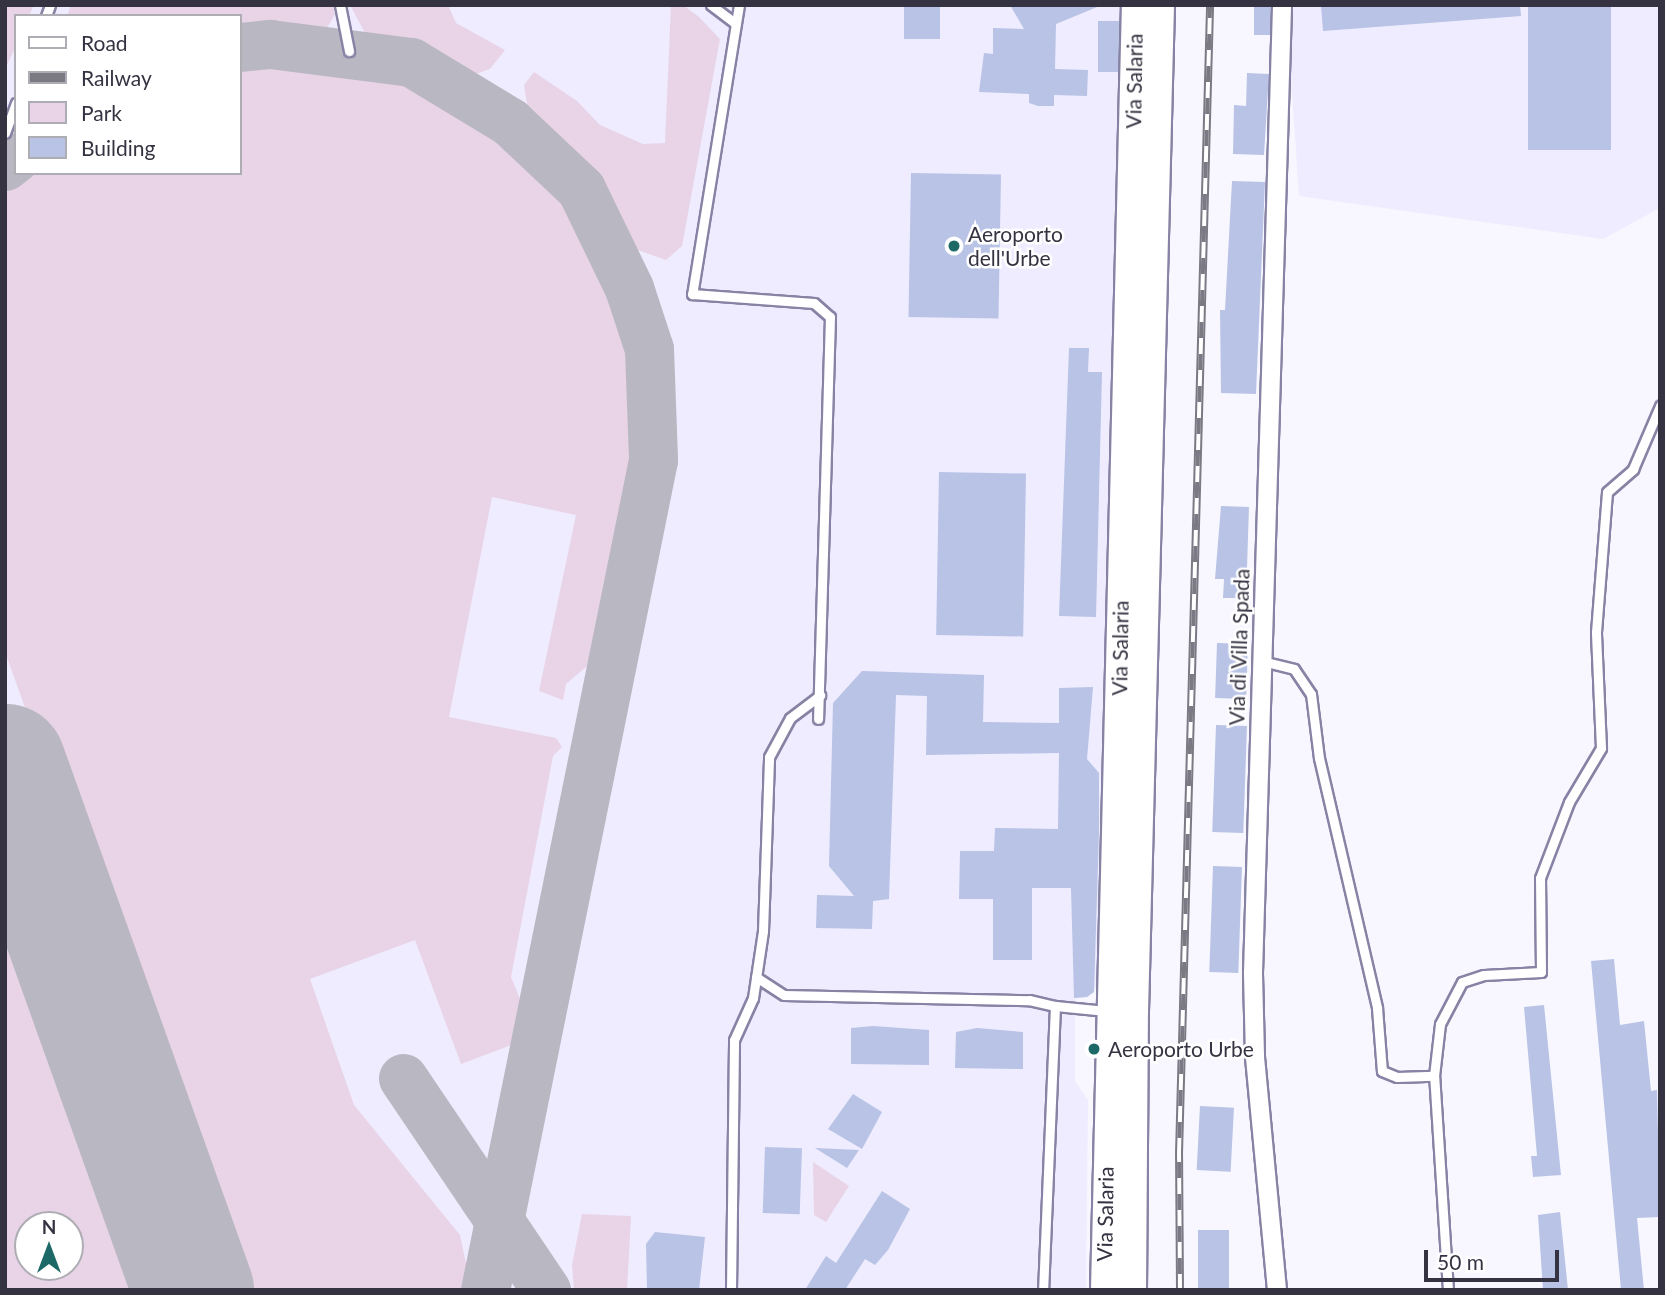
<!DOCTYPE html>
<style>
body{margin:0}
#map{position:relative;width:1665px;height:1295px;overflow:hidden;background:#f8f7ff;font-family:Lato,sans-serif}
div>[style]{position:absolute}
.built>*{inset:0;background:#eeecfe}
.green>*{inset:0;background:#e9d4e7}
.taxiway>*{height:49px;margin:-24.5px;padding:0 24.5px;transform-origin:24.5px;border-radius:24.5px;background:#b9b8c2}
.runway>*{height:121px;margin:-60.5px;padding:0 60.5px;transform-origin:60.5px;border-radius:60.5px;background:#b9b8c2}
.building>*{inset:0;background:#b8c3e6;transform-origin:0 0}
.roads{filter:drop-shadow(2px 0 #8783a4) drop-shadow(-2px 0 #8783a4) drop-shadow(0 2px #8783a4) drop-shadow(0 -2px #8783a4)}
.service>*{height:9px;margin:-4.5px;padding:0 4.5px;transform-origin:4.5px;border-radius:4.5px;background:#fff}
.minor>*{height:18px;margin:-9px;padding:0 9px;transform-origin:9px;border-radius:9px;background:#fff}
.primary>*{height:28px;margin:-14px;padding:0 14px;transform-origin:14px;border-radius:14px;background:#fff}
.rail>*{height:8px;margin-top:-4px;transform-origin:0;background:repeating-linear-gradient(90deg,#fff 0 16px,#7a7984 0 32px);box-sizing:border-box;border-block:2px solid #7a7984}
.dots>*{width:19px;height:19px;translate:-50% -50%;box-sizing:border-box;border:4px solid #fff;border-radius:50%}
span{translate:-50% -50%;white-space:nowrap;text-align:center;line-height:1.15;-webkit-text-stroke:5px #fff;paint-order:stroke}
.street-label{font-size:21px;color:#353341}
.poi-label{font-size:21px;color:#353341}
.left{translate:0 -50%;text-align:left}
.frame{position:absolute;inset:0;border:7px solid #353341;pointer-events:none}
.legend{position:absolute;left:14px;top:14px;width:228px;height:161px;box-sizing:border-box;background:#fff;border:2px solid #aeadb3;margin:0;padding:9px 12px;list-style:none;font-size:21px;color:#353341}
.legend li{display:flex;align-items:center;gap:14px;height:35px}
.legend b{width:35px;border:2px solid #aeadb3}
.north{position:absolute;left:14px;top:1211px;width:70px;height:70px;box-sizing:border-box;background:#fff;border:2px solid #aeadb3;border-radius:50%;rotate:0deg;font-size:19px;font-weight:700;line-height:28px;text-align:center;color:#353341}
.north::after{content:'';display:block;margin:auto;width:24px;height:32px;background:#1c6968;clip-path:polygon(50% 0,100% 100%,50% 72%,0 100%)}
.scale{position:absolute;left:1424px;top:1250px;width:135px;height:32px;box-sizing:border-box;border:4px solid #353341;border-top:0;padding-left:9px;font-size:21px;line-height:24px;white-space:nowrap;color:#353341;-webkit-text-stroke:5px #fff;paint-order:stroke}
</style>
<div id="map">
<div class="built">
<i style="clip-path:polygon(evenodd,5px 5px,1121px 5px,1097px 986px,1087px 997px,1075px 999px,1075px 1081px,1088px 1100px,1086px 1290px,5px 1290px,5px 5px,16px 16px,240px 16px,240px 173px,16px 173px,16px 16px,5px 5px,28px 1225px,70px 1225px,70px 1267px,28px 1267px,28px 1225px)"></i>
<i style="clip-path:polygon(1286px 5px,1660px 5px,1660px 208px,1603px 239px,1299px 196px)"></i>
</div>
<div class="green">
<i style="clip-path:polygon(5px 5px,34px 5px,29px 16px,16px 16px,16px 46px,5px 69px)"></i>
<i style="clip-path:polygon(71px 5px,333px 5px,335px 14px,326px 30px,240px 28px,240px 16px,67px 16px)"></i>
<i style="clip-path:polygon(350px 5px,448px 5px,456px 23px,505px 50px,490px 69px,470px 76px,365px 33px)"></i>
<i style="clip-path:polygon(671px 5px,683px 5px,699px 17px,720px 39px,682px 246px,666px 260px,632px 248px,576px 161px,529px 116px,524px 85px,534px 72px,577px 101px,600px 125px,643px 144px,665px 143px)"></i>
<i style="clip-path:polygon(285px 59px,352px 66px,407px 82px,503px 137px,576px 215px,626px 336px,630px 472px,593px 661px,566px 684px,563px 700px,539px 691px,576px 515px,492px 497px,449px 717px,556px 738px,562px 747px,553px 756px,511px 977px,524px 1009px,511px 1045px,461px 1064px,415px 940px,310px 979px,354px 1105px,460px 1235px,468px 1273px,466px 1290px,235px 1290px,5px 652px,5px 194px,23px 173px,240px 173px,240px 60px)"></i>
<i style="clip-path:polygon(evenodd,5px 906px,144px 1290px,5px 1290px,5px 906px,70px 1225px,70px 1267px,28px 1267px,28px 1225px,70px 1225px)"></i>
<i style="clip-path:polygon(813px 1162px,849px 1186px,826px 1222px,814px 1215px)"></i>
<i style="clip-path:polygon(582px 1214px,631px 1216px,627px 1290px,574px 1290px,572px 1265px)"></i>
</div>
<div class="taxiway">
<i style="left:240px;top:47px;width:30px;rotate:-6deg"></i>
<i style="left:270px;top:44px;width:142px;rotate:7.3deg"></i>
<i style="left:411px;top:62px;width:116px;rotate:31.2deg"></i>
<i style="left:510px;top:122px;width:98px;rotate:43.3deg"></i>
<i style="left:581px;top:189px;width:110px;rotate:64.1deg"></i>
<i style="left:629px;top:288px;width:64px;rotate:71.8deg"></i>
<i style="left:649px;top:349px;width:111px;rotate:87.9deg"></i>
<i style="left:653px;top:460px;width:847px;rotate:101.44deg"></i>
<i style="left:5px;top:166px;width:14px;rotate:-39deg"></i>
<i style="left:403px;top:1078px;width:256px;rotate:56deg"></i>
</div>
<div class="runway">
<i style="left:5px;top:764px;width:559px;rotate:70.33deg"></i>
</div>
<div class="building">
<i style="left:904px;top:5px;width:36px;height:34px"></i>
<i style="clip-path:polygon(1010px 5px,1102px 5px,1056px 24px,1055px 69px,1088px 70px,1087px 96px,1054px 95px,1054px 106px,1038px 106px,1029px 103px,1029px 94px,979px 92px,984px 53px,993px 54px,993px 28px,1024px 29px)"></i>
<i style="left:1254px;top:5px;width:17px;height:30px"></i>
<i style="clip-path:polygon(1321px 5px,1520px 5px,1521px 16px,1323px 31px)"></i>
<i style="left:1528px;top:5px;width:83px;height:145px"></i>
<i style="left:1098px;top:21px;width:21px;height:51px"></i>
<i style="clip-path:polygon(1247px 73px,1269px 74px,1264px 155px,1233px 154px,1234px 105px,1246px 106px)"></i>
<i style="left:911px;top:173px;width:90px;height:144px;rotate:1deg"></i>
<i style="clip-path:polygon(1232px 181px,1265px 182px,1256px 394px,1221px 393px,1220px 310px,1225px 310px)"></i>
<i style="clip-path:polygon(1069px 348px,1089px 348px,1088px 372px,1102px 372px,1096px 617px,1059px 616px)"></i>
<i style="left:939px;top:472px;width:87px;height:163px;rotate:1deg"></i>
<i style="clip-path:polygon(1221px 506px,1249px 507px,1246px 598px,1223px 598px,1224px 579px,1215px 579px)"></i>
<i style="left:1217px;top:643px;width:31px;height:55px;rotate:2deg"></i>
<i style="clip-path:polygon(862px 671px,984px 675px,983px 722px,1059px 723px,1059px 688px,1093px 687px,1087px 759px,1099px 773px,1099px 832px,1094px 992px,1087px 997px,1074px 998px,1071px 888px,1032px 888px,1032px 960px,993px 960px,993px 899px,959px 899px,960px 851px,994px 851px,995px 828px,1058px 829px,1059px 753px,926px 755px,927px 696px,896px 695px,889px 899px,873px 901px,872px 929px,816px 928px,817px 895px,854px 896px,829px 866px,833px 703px)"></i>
<i style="left:1216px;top:725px;width:31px;height:107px;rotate:2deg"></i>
<i style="left:1213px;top:866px;width:29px;height:106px;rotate:2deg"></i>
<i style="clip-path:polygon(1614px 959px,1620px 1025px,1644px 1021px,1651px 1091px,1657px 1090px,1660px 1217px,1637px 1218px,1644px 1290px,1621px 1290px,1591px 961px)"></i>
<i style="clip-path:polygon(1544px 1005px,1561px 1175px,1533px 1177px,1531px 1156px,1537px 1156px,1524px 1007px)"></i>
<i style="clip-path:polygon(873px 1026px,929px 1030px,929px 1065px,851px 1064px,851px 1028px)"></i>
<i style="clip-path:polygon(977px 1028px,1023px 1032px,1023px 1069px,955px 1068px,956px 1032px)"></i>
<i style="clip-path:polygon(853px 1094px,882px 1112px,862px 1149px,828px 1129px)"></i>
<i style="left:1200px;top:1106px;width:34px;height:64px;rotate:3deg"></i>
<i style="left:765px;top:1147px;width:37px;height:66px;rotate:2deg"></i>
<i style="clip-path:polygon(815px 1148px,859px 1150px,847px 1168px)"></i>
<i style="clip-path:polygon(882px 1191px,910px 1209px,888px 1250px,875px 1265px,865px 1259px,845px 1290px,805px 1290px,826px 1256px,836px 1263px)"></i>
<i style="clip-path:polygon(1560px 1212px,1568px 1290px,1543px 1290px,1538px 1215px)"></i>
<i style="left:1198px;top:1230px;width:31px;height:60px"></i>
<i style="clip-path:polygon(655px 1232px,705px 1237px,699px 1290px,647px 1290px,646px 1244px)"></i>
</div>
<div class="roads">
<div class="service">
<i style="left:340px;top:5px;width:47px;rotate:78.9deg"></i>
<i style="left:711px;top:5px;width:31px;rotate:37deg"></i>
<i style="left:739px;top:5px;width:293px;rotate:99.2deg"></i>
<i style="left:692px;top:294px;width:122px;rotate:4.2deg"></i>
<i style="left:814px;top:303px;width:21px;rotate:41deg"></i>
<i style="left:830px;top:317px;width:402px;rotate:91.7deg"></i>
<i style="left:46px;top:16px;width:12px;rotate:-70deg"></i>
<i style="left:5px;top:133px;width:32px;rotate:-70deg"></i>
<i style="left:1262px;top:661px;width:33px;rotate:14deg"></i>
<i style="left:1294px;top:669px;width:30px;rotate:56deg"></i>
<i style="left:1311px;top:694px;width:64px;rotate:82.9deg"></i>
<i style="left:1319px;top:758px;width:257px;rotate:76.9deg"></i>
<i style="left:1377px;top:1008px;width:63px;rotate:85.5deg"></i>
<i style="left:1382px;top:1071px;width:16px;rotate:22deg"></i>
<i style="left:1397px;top:1077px;width:37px;rotate:-2deg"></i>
<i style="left:756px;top:977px;width:33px;rotate:33deg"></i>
<i style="left:784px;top:995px;width:245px;rotate:1.2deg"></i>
<i style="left:1029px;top:1000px;width:27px;rotate:13deg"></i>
<i style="left:1055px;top:1006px;width:284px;rotate:92.4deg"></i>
<i style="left:1055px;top:1006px;width:52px;rotate:5.5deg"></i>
<i style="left:731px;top:1290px;width:250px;rotate:-89.3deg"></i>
<i style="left:734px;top:1040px;width:46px;rotate:-65.7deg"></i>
<i style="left:753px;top:998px;width:68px;rotate:-81.5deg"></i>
<i style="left:763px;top:931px;width:174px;rotate:-88deg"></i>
<i style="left:769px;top:757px;width:44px;rotate:-61.7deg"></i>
<i style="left:790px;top:718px;width:38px;rotate:-37deg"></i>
<i style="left:1448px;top:1290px;width:214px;rotate:-93.7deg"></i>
<i style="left:1434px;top:1076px;width:52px;rotate:-83.4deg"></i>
<i style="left:1440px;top:1024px;width:47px;rotate:-62.4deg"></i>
<i style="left:1462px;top:982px;width:23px;rotate:-18deg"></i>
<i style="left:1484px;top:975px;width:57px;rotate:-3deg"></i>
<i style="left:1541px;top:972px;width:94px;rotate:-90.6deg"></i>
<i style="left:1540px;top:878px;width:81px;rotate:-69.1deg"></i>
<i style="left:1569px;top:802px;width:63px;rotate:-59.3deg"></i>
<i style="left:1601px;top:748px;width:116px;rotate:-92.5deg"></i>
<i style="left:1596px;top:632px;width:140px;rotate:-85.5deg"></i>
<i style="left:1607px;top:492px;width:35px;rotate:-41deg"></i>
<i style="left:1633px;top:469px;width:69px;rotate:-66.8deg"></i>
</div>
<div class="minor">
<i style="left:1277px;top:1290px;width:235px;rotate:-95.4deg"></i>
<i style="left:1255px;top:1056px;width:83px;rotate:-91.4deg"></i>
<i style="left:1253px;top:973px;width:968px;rotate:-88.28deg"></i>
</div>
<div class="primary">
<i style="left:1105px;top:1290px;width:1285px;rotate:-88.62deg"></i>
<i style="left:1132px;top:1290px;width:279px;rotate:-89.6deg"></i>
<i style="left:1134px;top:1011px;width:1006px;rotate:-88.52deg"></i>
</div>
</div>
<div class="rail">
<i style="left:1180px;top:1290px;width:136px;rotate:-90.4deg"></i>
<i style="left:1179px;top:1154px;width:1149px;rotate:-88.45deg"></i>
</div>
<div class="dots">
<i style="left:954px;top:246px;background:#1c6968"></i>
<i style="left:1094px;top:1049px;background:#1c6968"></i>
</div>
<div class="street-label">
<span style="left:1134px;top:81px;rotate:-89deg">Via Salaria</span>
<span style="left:1239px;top:647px;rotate:-88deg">Via di Villa Spada</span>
<span style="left:1120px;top:648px;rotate:-89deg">Via Salaria</span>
<span style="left:1105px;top:1214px;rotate:-89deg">Via Salaria</span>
</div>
<div class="poi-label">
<span class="left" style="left:968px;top:246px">Aeroporto<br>dell'Urbe</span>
<span class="left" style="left:1108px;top:1049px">Aeroporto Urbe</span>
</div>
<div class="frame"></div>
<ul class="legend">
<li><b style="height:9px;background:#fff"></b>Road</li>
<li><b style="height:9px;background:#7a7984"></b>Railway</li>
<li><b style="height:19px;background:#e9d4e7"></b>Park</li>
<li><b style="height:19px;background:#b8c3e6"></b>Building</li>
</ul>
<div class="north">N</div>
<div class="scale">50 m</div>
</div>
